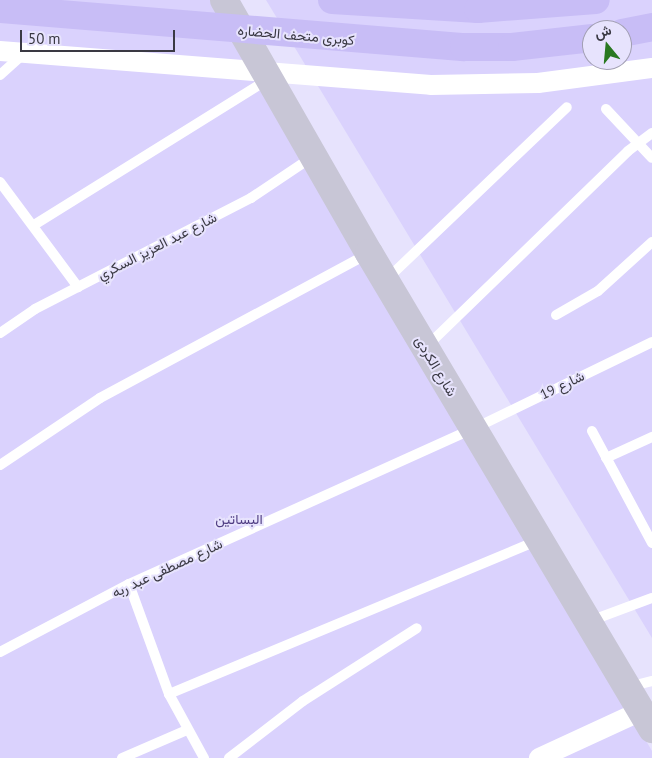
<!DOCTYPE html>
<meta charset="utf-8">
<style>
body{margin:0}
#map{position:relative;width:652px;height:758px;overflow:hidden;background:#e7e3fd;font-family:"PT Sans",Vazirmatn,sans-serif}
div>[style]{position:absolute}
.green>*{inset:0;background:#dad2fd}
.lane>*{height:10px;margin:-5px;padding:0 5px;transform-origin:5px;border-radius:5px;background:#fff}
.street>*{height:20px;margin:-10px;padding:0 10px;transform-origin:10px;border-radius:10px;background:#fff}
.secondary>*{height:28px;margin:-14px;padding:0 14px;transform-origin:14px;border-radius:14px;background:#c8c6d6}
.highway>*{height:28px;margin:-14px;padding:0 14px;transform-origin:14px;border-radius:14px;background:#c8bdf6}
span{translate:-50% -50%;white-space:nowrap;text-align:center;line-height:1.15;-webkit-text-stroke:4px #e7e3fd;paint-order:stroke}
.street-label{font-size:14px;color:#3a3943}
.park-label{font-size:14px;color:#503e83}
.north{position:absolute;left:582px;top:20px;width:50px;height:50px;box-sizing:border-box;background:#e7e3fd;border:1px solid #a29fb3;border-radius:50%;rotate:343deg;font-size:14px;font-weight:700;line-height:20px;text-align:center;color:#3a3943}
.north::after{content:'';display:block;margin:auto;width:18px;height:22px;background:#297821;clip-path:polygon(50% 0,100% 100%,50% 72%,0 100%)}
.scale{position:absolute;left:20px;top:30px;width:155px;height:22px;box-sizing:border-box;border:2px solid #3a3943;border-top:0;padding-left:6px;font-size:15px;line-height:18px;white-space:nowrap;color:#3a3943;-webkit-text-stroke:4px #e7e3fd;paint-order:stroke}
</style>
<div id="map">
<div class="green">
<i style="clip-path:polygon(0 0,213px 0,652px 751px,652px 758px,0 758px)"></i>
<i style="clip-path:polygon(evenodd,266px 0,652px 0,652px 638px,266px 0,592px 30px,622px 30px,622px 60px,592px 60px,592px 30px)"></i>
</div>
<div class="lane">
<i style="left:0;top:75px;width:31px;rotate:-42deg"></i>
<i style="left:606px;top:109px;width:67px;rotate:46.8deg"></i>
<i style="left:0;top:182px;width:131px;rotate:53.4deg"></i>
<i style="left:34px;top:225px;width:277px;rotate:-31.9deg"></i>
<i style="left:386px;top:280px;width:250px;rotate:-43.7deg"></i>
<i style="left:556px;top:315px;width:48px;rotate:-29.7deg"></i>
<i style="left:598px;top:291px;width:73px;rotate:-42.2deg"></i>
<i style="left:0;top:333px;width:42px;rotate:-34.4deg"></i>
<i style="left:35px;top:309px;width:243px;rotate:-27.2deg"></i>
<i style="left:251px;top:198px;width:73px;rotate:-33.9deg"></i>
<i style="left:426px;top:347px;width:281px;rotate:-44.1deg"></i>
<i style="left:628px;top:151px;width:30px;rotate:-37deg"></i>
<i style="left:592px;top:431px;width:127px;rotate:61.8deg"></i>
<i style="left:606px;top:458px;width:51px;rotate:-24.5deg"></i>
<i style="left:0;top:465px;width:120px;rotate:-33.8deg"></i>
<i style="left:100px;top:398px;width:303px;rotate:-28.3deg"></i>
<i style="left:129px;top:584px;width:117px;rotate:70deg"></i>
<i style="left:169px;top:694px;width:73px;rotate:61.3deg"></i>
<i style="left:590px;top:621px;width:66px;rotate:-20.4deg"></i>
<i style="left:0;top:652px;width:146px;rotate:-27.8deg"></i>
<i style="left:129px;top:584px;width:377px;rotate:-24.3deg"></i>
<i style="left:473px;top:429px;width:199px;rotate:-25.9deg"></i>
<i style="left:628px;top:687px;width:25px;rotate:-14deg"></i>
<i style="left:169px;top:694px;width:399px;rotate:-22.6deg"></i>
<i style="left:122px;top:758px;width:71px;rotate:-23.3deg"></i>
<i style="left:229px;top:758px;width:93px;rotate:-37.6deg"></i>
<i style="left:303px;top:701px;width:135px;rotate:-32.6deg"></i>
</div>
<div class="street">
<i style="left:0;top:51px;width:432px;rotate:4.5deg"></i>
<i style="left:431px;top:85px;width:107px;rotate:-1.1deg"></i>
<i style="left:538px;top:83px;width:115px;rotate:-7.5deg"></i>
<i style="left:539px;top:758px;width:112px;rotate:-24.7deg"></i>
</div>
<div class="secondary">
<i style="left:224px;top:0;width:292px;rotate:60.2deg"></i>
<i style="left:369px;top:253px;width:554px;rotate:59.27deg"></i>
</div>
<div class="highway">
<i style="left:332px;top:0;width:146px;rotate:3.5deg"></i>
<i style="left:478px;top:9px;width:118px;rotate:-4.4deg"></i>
<i style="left:0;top:9px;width:466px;rotate:4.7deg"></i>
<i style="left:464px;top:47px;width:48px"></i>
<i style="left:512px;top:47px;width:81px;rotate:-6.4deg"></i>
<i style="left:622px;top:33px;width:31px;rotate:-11deg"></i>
</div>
<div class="street-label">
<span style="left:296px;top:35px;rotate:5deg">كوبرى متحف الحضاره</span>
<span style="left:157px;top:246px;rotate:-27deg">شارع عبد العزيز السكري</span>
<span style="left:436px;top:366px;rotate:59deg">شارع الكردى</span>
<span style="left:562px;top:385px;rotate:-26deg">شارع 19</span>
<span style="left:167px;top:568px;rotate:-25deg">شارع مصطفى عبد ربه</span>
</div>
<div class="park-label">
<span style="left:239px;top:519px">البساتين</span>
</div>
<div class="north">ش</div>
<div class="scale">50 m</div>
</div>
